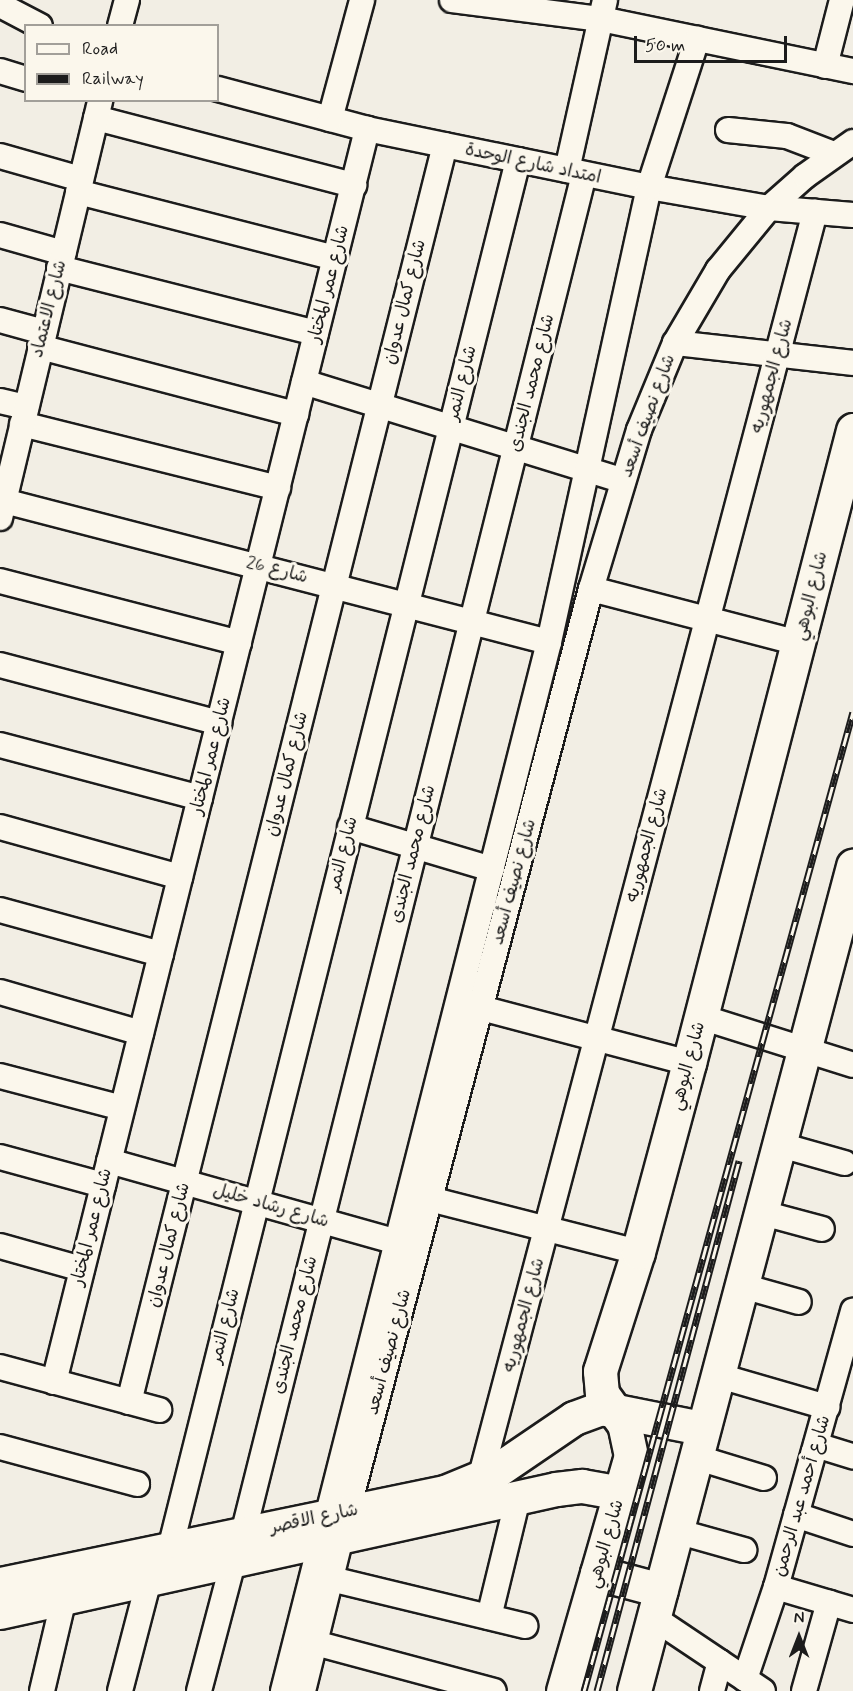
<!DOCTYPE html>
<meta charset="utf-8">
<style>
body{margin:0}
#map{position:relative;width:853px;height:1691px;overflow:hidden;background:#f2eee4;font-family:Mynerve,"Playpen Sans Arabic",sans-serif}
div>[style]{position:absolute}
.roads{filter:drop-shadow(2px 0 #1c1c1c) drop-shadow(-2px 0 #1c1c1c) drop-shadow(0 2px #1c1c1c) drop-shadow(0 -2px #1c1c1c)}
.street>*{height:24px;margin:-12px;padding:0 12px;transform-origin:12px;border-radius:12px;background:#fbf7ec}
.secondary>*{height:33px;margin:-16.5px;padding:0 16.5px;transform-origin:16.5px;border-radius:16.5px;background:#fbf7ec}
.rail>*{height:7px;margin-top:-3.5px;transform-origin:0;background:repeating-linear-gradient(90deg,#fbf7ec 0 14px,#1c1c1c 0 28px);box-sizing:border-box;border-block:2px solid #1c1c1c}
span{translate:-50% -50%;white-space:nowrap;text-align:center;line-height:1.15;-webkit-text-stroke:6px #fbf7ec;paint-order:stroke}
.street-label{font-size:18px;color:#1c1c1c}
.legend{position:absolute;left:24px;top:24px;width:195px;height:78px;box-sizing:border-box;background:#fbf7ec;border:2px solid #a29f99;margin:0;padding:8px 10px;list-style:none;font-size:18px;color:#1c1c1c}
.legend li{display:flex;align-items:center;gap:12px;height:30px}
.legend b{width:30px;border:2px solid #a29f99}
.north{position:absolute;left:769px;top:1607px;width:60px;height:60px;-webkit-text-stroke:4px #fbf7ec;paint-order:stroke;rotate:0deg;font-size:16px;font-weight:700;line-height:24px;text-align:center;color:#1c1c1c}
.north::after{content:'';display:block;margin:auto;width:21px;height:27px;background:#1c1c1c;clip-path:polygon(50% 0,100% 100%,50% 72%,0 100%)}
.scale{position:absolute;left:634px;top:36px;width:153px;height:27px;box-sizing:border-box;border:3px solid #1c1c1c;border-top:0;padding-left:8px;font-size:18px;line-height:21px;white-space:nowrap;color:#1c1c1c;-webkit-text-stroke:4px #fbf7ec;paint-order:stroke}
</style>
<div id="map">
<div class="roads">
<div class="street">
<i style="left:452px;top:0;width:150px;rotate:7.3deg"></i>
<i style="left:601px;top:19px;width:257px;rotate:11.7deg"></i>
<i style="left:0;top:5px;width:45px;rotate:27.7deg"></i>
<i style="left:120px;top:26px;width:27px;rotate:-75deg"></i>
<i style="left:825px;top:66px;width:68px;rotate:-75.6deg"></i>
<i style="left:0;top:71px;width:27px;rotate:17deg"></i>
<i style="left:218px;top:89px;width:154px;rotate:15deg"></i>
<i style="left:367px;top:129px;width:288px;rotate:11.6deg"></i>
<i style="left:649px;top:187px;width:122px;rotate:9.9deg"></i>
<i style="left:769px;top:208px;width:84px;rotate:4.8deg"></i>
<i style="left:96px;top:118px;width:267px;rotate:14.6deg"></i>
<i style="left:330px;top:119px;width:123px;rotate:-74.9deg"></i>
<i style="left:728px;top:130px;width:59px;rotate:5.8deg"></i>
<i style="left:787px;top:136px;width:50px;rotate:21deg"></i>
<i style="left:0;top:156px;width:84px;rotate:15.9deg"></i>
<i style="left:567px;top:170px;width:174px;rotate:-77.4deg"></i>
<i style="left:78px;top:192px;width:265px;rotate:14.4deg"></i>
<i style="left:0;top:235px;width:66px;rotate:15.9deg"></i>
<i style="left:59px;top:268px;width:265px;rotate:14.2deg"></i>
<i style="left:0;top:320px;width:46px;rotate:15.3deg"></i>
<i style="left:675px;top:343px;width:179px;rotate:6.4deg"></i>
<i style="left:40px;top:347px;width:265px;rotate:14.7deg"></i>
<i style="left:304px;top:382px;width:334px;rotate:17.2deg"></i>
<i style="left:0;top:401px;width:27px;rotate:13deg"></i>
<i style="left:22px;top:424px;width:264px;rotate:14deg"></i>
<i style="left:4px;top:501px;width:563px;rotate:14.51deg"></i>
<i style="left:0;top:518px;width:430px;rotate:-76.5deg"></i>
<i style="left:0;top:581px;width:247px;rotate:14.5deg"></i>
<i style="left:591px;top:589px;width:215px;rotate:14.6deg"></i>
<i style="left:0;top:665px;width:227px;rotate:14.8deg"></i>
<i style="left:0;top:745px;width:207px;rotate:14.8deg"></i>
<i style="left:0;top:827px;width:187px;rotate:15.5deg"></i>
<i style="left:350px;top:827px;width:148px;rotate:16.5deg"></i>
<i style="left:0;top:910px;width:167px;rotate:15.3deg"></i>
<i style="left:0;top:992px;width:147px;rotate:16.2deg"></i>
<i style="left:481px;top:1008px;width:215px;rotate:14.8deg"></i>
<i style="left:701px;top:1017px;width:159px;rotate:17.5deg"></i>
<i style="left:0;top:1076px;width:126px;rotate:14.7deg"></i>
<i style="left:777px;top:1144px;width:70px;rotate:15.8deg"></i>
<i style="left:0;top:1157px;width:107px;rotate:15.2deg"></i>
<i style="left:109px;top:1161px;width:299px;rotate:15.7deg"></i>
<i style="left:430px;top:1199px;width:215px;rotate:14.3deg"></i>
<i style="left:759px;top:1212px;width:65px;rotate:15.1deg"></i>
<i style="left:0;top:1246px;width:85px;rotate:15.7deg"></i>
<i style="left:739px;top:1285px;width:62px;rotate:15.8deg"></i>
<i style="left:0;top:1367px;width:165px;rotate:15.1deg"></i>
<i style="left:716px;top:1375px;width:116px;rotate:16.1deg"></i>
<i style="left:54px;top:1382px;width:1292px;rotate:-75.97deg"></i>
<i style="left:129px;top:1402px;width:1296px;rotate:-75.89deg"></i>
<i style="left:816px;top:1445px;width:39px;rotate:17deg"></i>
<i style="left:0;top:1447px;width:142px;rotate:15.1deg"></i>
<i style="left:695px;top:1457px;width:72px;rotate:16.9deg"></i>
<i style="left:480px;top:1479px;width:1311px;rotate:-75.19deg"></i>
<i style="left:796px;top:1515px;width:60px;rotate:18.4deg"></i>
<i style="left:676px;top:1531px;width:71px;rotate:15.6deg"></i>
<i style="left:243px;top:1534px;width:1402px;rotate:-75.92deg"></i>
<i style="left:170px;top:1549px;width:1432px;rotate:-75.93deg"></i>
<i style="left:331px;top:1579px;width:200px;rotate:13.6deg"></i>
<i style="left:776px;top:1587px;width:80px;rotate:16.6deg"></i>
<i style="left:489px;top:1617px;width:122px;rotate:-76.3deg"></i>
<i style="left:654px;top:1618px;width:131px;rotate:33.8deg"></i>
<i style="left:315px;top:1643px;width:185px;rotate:15deg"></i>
<i style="left:745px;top:1679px;width:97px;rotate:-71.4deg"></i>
<i style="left:776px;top:1587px;width:287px;rotate:-74.4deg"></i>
<i style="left:42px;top:1691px;width:96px;rotate:-76.7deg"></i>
<i style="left:120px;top:1691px;width:115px;rotate:-75.4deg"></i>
<i style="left:199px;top:1691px;width:133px;rotate:-75.2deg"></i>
<i style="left:283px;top:1691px;width:1082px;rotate:-75.77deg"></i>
<i style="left:549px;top:642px;width:466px;rotate:-77.6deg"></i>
<i style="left:649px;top:187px;width:156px;rotate:-72deg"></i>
<i style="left:303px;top:1691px;width:183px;rotate:-76.1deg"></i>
<i style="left:347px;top:1513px;width:956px;rotate:-75.21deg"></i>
<i style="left:591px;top:589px;width:166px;rotate:-73.2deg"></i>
<i style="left:639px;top:430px;width:94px;rotate:-67.5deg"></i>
<i style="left:675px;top:343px;width:85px;rotate:-59.5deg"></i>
<i style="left:718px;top:270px;width:80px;rotate:-50.6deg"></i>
<i style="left:769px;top:208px;width:48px;rotate:-41.6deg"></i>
<i style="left:805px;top:176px;width:59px;rotate:-35.3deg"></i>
<i style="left:712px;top:1691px;width:30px;rotate:-75deg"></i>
<i style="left:804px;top:1691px;width:92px;rotate:-74.3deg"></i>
</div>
<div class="secondary">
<i style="left:597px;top:1573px;width:66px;rotate:14.9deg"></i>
<i style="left:0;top:1584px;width:454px;rotate:-11.7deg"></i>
<i style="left:445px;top:1492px;width:55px;rotate:-22.4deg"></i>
<i style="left:496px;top:1471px;width:94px;rotate:-34.2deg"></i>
<i style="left:574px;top:1418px;width:29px;rotate:-20deg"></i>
<i style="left:601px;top:1408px;width:102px;rotate:11.3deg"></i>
<i style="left:0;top:1612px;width:569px;rotate:-12.47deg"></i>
<i style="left:556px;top:1489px;width:26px;rotate:-7deg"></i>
<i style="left:582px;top:1486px;width:40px;rotate:10deg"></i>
<i style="left:563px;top:1691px;width:245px;rotate:-73.9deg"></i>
<i style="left:631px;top:1456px;width:33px;rotate:-102deg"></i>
<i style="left:624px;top:1424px;width:37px;rotate:-126deg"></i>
<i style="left:602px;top:1394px;width:23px;rotate:-95deg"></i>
<i style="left:600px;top:1371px;width:125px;rotate:-72.3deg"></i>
<i style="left:638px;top:1252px;width:196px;rotate:-74.9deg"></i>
<i style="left:689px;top:1063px;width:654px;rotate:-75.47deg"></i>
<i style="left:634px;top:1691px;width:854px;rotate:-75.13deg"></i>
</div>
</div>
<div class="rail">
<i style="left:584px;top:1691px;width:1015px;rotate:-74.64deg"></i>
<i style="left:597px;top:1691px;width:549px;rotate:-75deg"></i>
</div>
<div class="street-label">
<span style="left:533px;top:164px;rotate:12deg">امتداد شارع الوحدة</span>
<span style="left:329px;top:284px;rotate:-76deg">شارع عمر المختار</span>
<span style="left:405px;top:302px;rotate:-76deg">شارع كمال عدوان</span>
<span style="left:49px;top:309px;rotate:-76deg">شارع الاعتماد</span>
<span style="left:772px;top:376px;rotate:-75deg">شارع الجمهوريه</span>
<span style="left:462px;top:383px;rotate:-76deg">شارع النمر</span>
<span style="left:532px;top:383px;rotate:-76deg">شارع محمد الجندى</span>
<span style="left:648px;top:416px;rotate:-70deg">شارع نصيف أسعد</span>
<span style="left:277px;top:570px;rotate:15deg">شارع 26</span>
<span style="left:811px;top:596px;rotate:-76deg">شارع البوهي</span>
<span style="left:211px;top:756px;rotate:-76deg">شارع عمر المختار</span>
<span style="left:287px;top:774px;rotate:-76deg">شارع كمال عدوان</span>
<span style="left:647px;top:845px;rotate:-75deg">شارع الجمهوريه</span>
<span style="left:343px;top:854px;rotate:-76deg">شارع النمر</span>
<span style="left:413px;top:854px;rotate:-76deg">شارع محمد الجندى</span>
<span style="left:514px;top:882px;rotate:-75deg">شارع نصيف أسعد</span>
<span style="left:688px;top:1066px;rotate:-75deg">شارع البوهي</span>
<span style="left:271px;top:1206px;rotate:16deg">شارع رشاد خليل</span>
<span style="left:92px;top:1227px;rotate:-76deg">شارع عمر المختار</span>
<span style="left:169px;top:1245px;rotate:-76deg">شارع كمال عدوان</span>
<span style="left:524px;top:1315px;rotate:-75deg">شارع الجمهوريه</span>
<span style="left:295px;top:1325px;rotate:-76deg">شارع محمد الجندى</span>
<span style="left:225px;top:1326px;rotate:-76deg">شارع النمر</span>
<span style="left:389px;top:1352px;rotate:-75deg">شارع نصيف أسعد</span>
<span style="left:802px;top:1496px;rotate:-74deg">شارع أحمد عبد الرحمن</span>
<span style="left:314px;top:1519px;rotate:-12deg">شارع الاقصر</span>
<span style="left:606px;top:1544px;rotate:-74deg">شارع البوهي</span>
</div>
<ul class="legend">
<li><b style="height:8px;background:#fbf7ec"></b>Road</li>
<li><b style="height:8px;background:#1c1c1c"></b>Railway</li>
</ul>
<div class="north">N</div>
<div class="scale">50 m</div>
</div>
